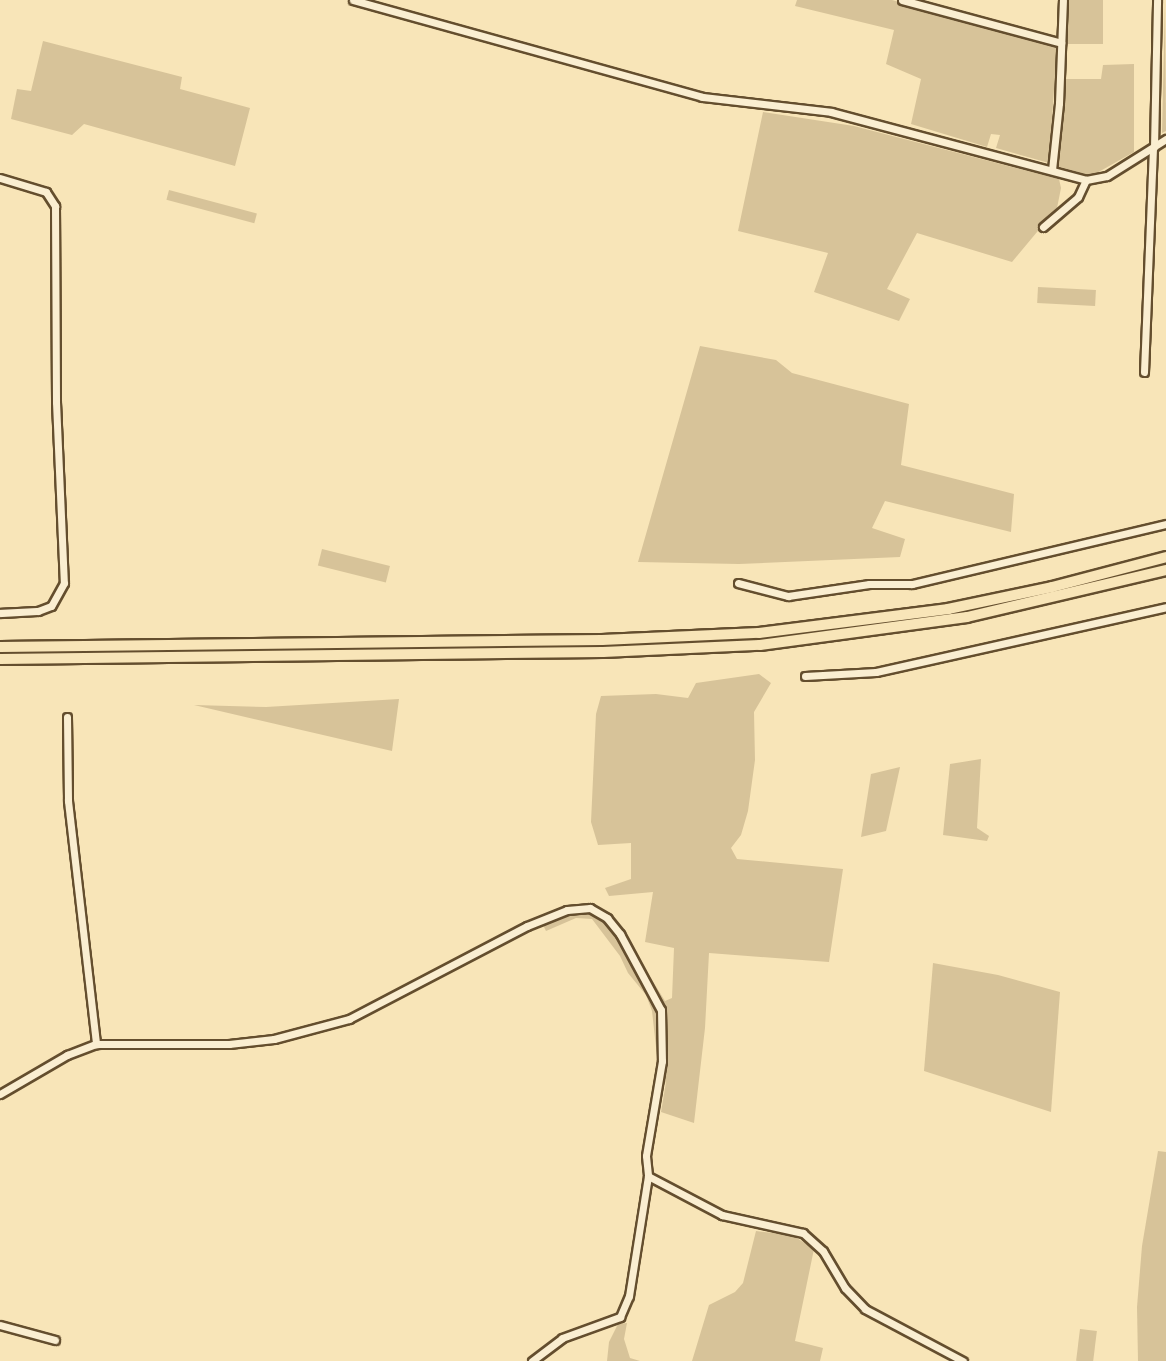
<!DOCTYPE html>
<style>
body{margin:0}
#map{position:relative;width:1166px;height:1361px;overflow:hidden;background:#f8e5b8;font-family:"Sorts Mill Goudy",serif}
div>[style]{position:absolute}
.green>*{inset:0;background:#d7c399;transform-origin:0 0}
.roads{filter:drop-shadow(2px 0 #644e2e) drop-shadow(-2px 0 #644e2e) drop-shadow(0 2px #644e2e) drop-shadow(0 -2px #644e2e)}
.minor>*{height:7px;margin:-3.5px;padding:0 3.5px;transform-origin:3.5px;border-radius:3.5px;background:#faeed1}
.highway>*{height:10px;margin:-5px;padding:0 5px;transform-origin:5px;border-radius:5px;background:#f8e5b8}
span{translate:-50% -50%;white-space:nowrap;text-align:center;line-height:1.15;-webkit-text-stroke:6px #faeed1;paint-order:stroke}
</style>
<div id="map">
<div class="green">
<i style="clip-path:polygon(797px 0,892px 0,1057px 45px,1049px 163px,996px 148px,1000px 135px,991px 134px,987px 147px,911px 124px,921px 79px,886px 64px,894px 30px,795px 6px)"></i>
<i style="left:1068px;top:0;width:35px;height:44px"></i>
<i style="clip-path:polygon(1165px 0,1166px 131px,1162px 133px)"></i>
<i style="clip-path:polygon(43px 41px,182px 77px,180px 89px,250px 108px,235px 166px,84px 124px,72px 135px,11px 119px,17px 89px,31px 91px)"></i>
<i style="clip-path:polygon(1134px 64px,1134px 152px,1095px 174px,1088px 175px,1057px 166px,1064px 79px,1101px 79px,1103px 65px)"></i>
<i style="clip-path:polygon(763px 112px,854px 126px,1059px 179px,1061px 188px,1057px 208px,1012px 262px,917px 233px,887px 289px,910px 299px,899px 321px,814px 292px,828px 253px,738px 231px)"></i>
<i style="left:169px;top:190px;width:91px;height:10px;rotate:15deg"></i>
<i style="left:1038px;top:287px;width:58px;height:16px;rotate:3deg"></i>
<i style="clip-path:polygon(700px 346px,776px 360px,792px 373px,909px 404px,901px 465px,1014px 494px,1011px 532px,885px 501px,872px 528px,905px 539px,900px 557px,739px 564px,638px 562px)"></i>
<i style="left:322px;top:549px;width:70px;height:17px;rotate:14deg"></i>
<i style="clip-path:polygon(759px 674px,771px 683px,754px 712px,755px 760px,748px 811px,741px 835px,731px 848px,737px 859px,843px 869px,829px 962px,709px 953px,705px 1028px,694px 1123px,661px 1112px,666px 1082px,653px 1092px,657px 1056px,652px 1011px,646px 995px,628px 973px,620px 956px,592px 919px,576px 918px,546px 931px,542px 923px,570px 913px,591px 911px,628px 941px,665px 1001px,672px 998px,674px 948px,645px 942px,653px 892px,609px 896px,605px 888px,631px 879px,631px 843px,598px 845px,591px 822px,596px 714px,601px 696px,656px 694px,688px 698px,696px 683px)"></i>
<i style="clip-path:polygon(399px 699px,392px 751px,194px 705px,266px 707px)"></i>
<i style="clip-path:polygon(981px 759px,977px 828px,989px 836px,987px 841px,943px 835px,950px 764px)"></i>
<i style="clip-path:polygon(900px 767px,886px 831px,861px 837px,871px 774px)"></i>
<i style="clip-path:polygon(933px 963px,998px 975px,1060px 992px,1051px 1112px,924px 1071px)"></i>
<i style="clip-path:polygon(1158px 1151px,1166px 1152px,1166px 1361px,1138px 1361px,1137px 1307px,1142px 1246px)"></i>
<i style="clip-path:polygon(756px 1231px,792px 1235px,814px 1249px,795px 1341px,823px 1348px,820px 1361px,692px 1361px,709px 1305px,735px 1292px,743px 1283px)"></i>
<i style="clip-path:polygon(627px 1323px,624px 1339px,630px 1358px,640px 1361px,607px 1361px,609px 1342px,618px 1324px)"></i>
<i style="left:1080px;top:1329px;width:17px;height:32px;rotate:7deg"></i>
</div>
<div class="roads">
<div class="minor">
<i style="left:353px;top:0;width:362px;rotate:15.5deg"></i>
<i style="left:702px;top:97px;width:130px;rotate:6.6deg"></i>
<i style="left:831px;top:112px;width:264px;rotate:14.9deg"></i>
<i style="left:1086px;top:180px;width:21px;rotate:-11deg"></i>
<i style="left:1107px;top:176px;width:70px;rotate:-32.1deg"></i>
<i style="left:902px;top:0;width:165px;rotate:15.1deg"></i>
<i style="left:1154px;top:147px;width:147px;rotate:-88.8deg"></i>
<i style="left:1052px;top:170px;width:67px;rotate:-84deg"></i>
<i style="left:1059px;top:103px;width:103px;rotate:-87.8deg"></i>
<i style="left:0;top:178px;width:48px;rotate:16.9deg"></i>
<i style="left:46px;top:192px;width:17px;rotate:57deg"></i>
<i style="left:55px;top:206px;width:196px;rotate:89.7deg"></i>
<i style="left:56px;top:402px;width:181px;rotate:87.5deg"></i>
<i style="left:64px;top:583px;width:26px;rotate:119deg"></i>
<i style="left:51px;top:606px;width:14px;rotate:159deg"></i>
<i style="left:38px;top:611px;width:38px;rotate:177deg"></i>
<i style="left:1043px;top:227px;width:46px;rotate:-40.6deg"></i>
<i style="left:1078px;top:197px;width:19px;rotate:-65deg"></i>
<i style="left:1144px;top:372px;width:224px;rotate:-87.7deg"></i>
<i style="left:738px;top:583px;width:52px;rotate:14.6deg"></i>
<i style="left:788px;top:596px;width:82px;rotate:-8.4deg"></i>
<i style="left:869px;top:584px;width:43px"></i>
<i style="left:912px;top:584px;width:261px;rotate:-13.3deg"></i>
<i style="left:805px;top:676px;width:71px;rotate:-3.2deg"></i>
<i style="left:876px;top:672px;width:297px;rotate:-12.6deg"></i>
<i style="left:67px;top:717px;width:84px;rotate:89.3deg"></i>
<i style="left:68px;top:801px;width:245px;rotate:83.4deg"></i>
<i style="left:0;top:1094px;width:78px;rotate:-30.2deg"></i>
<i style="left:67px;top:1055px;width:31px;rotate:-21deg"></i>
<i style="left:96px;top:1044px;width:133px"></i>
<i style="left:229px;top:1044px;width:45px;rotate:-6.3deg"></i>
<i style="left:274px;top:1039px;width:78px;rotate:-14.9deg"></i>
<i style="left:349px;top:1019px;width:201px;rotate:-27.6deg"></i>
<i style="left:527px;top:926px;width:43px;rotate:-21.8deg"></i>
<i style="left:567px;top:910px;width:23px;rotate:-5deg"></i>
<i style="left:590px;top:908px;width:20px;rotate:30deg"></i>
<i style="left:607px;top:918px;width:21px;rotate:51deg"></i>
<i style="left:620px;top:934px;width:86px;rotate:61.7deg"></i>
<i style="left:661px;top:1010px;width:51px;rotate:88.9deg"></i>
<i style="left:662px;top:1061px;width:96px;rotate:99.6deg"></i>
<i style="left:646px;top:1156px;width:20px;rotate:84deg"></i>
<i style="left:648px;top:1176px;width:84px;rotate:27.8deg"></i>
<i style="left:722px;top:1215px;width:83px;rotate:12.5deg"></i>
<i style="left:803px;top:1233px;width:27px;rotate:42deg"></i>
<i style="left:823px;top:1251px;width:43px;rotate:59.3deg"></i>
<i style="left:845px;top:1288px;width:29px;rotate:46deg"></i>
<i style="left:865px;top:1309px;width:111px;rotate:28deg"></i>
<i style="left:0;top:1325px;width:57px;rotate:15.3deg"></i>
<i style="left:532px;top:1361px;width:38px;rotate:-37deg"></i>
<i style="left:562px;top:1338px;width:62px;rotate:-19.9deg"></i>
<i style="left:620px;top:1317px;width:23px;rotate:-67deg"></i>
<i style="left:629px;top:1296px;width:121px;rotate:-81deg"></i>
</div>
<div class="highway">
<i style="left:0;top:647px;width:602px;rotate:-0.67deg"></i>
<i style="left:602px;top:640px;width:157px;rotate:-2.6deg"></i>
<i style="left:759px;top:633px;width:191px;rotate:-7.2deg"></i>
<i style="left:948px;top:609px;width:106px;rotate:-11.9deg"></i>
<i style="left:1052px;top:587px;width:118px;rotate:-14.7deg"></i>
<i style="left:0;top:659px;width:603px;rotate:-0.67deg"></i>
<i style="left:603px;top:652px;width:157px;rotate:-2.6deg"></i>
<i style="left:760px;top:645px;width:209px;rotate:-7.7deg"></i>
<i style="left:967px;top:617px;width:204px;rotate:-13.3deg"></i>
</div>
</div>
</div>
